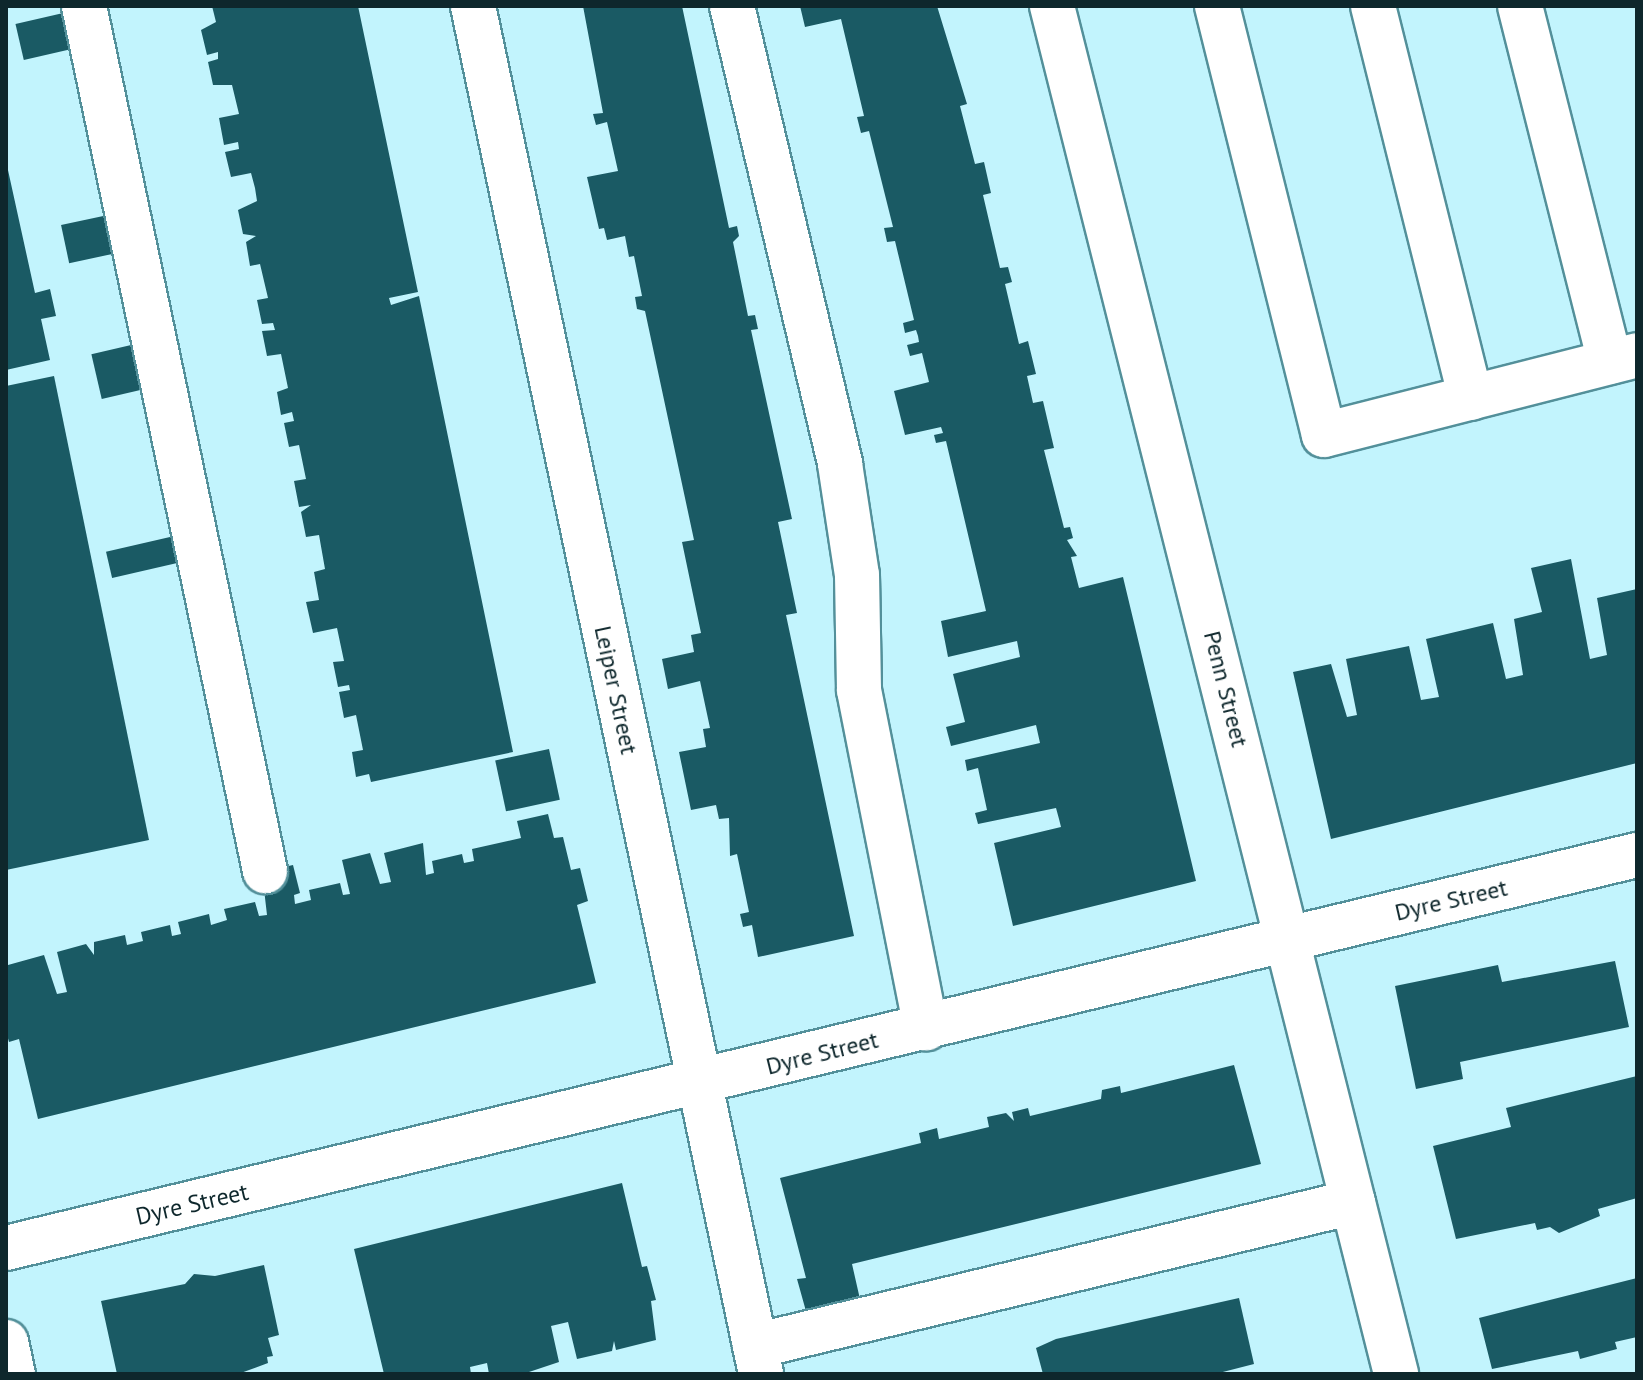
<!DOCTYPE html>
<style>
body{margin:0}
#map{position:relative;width:1643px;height:1380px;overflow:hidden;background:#c2f4fd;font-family:"PT Sans",sans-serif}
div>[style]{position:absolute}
.building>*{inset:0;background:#1a5a64;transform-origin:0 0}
.roads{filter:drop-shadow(2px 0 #53909a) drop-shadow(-2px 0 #53909a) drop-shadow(0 2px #53909a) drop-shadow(0 -2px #53909a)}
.minor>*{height:44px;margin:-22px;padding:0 22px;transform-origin:22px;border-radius:22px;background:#fff}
span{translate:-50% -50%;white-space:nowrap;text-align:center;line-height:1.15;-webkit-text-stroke:8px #fff;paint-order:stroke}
.street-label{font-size:24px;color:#0e272c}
.frame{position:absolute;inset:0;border:8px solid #0e272c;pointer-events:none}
</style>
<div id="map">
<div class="building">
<i style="clip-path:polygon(212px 6px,358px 6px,418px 292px,389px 298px,391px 305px,419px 296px,513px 752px,371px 782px,369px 774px,356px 777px,352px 752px,363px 750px,356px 715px,344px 718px,339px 692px,350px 690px,349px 685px,338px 687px,333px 662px,344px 661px,337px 628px,313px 633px,306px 602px,319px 600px,314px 572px,325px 569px,319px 535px,306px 537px,301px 512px,311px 505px,299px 507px,294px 481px,306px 479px,299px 445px,289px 447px,284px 423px,294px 421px,292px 412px,281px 415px,277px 392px,288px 388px,281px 354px,267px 356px,262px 331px,275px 330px,273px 323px,262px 324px,257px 300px,268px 298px,260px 264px,250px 266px,246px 242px,256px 236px,243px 234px,238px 210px,257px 201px,255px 188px,251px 173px,231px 177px,225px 152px,239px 149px,238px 142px,224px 145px,219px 118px,239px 114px,232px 85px,213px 85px,208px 62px,218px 59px,218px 52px,207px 55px,201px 30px,216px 22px)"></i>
<i style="clip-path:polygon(583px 6px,682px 6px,729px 228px,737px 226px,739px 236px,733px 242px,748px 316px,755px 315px,758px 329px,751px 330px,792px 519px,778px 522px,797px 613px,786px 615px,854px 936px,758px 957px,752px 925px,743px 927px,740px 914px,749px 912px,737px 854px,730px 856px,729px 818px,719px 819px,716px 805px,691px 810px,679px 752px,706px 747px,703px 729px,710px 728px,700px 681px,668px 689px,662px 659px,694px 652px,691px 635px,701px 633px,682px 542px,694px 540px,645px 311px,637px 309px,635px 297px,642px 296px,634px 256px,629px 257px,625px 236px,607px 240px,604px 228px,599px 229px,587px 177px,618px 171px,607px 122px,596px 125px,593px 114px,603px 113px)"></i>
<i style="clip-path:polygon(800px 6px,937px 6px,967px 104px,960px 106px,975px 164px,984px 162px,991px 193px,983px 195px,1000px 268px,1008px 267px,1012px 282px,1005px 284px,1019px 344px,1028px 341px,1036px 374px,1027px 376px,1033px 403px,1043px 401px,1054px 448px,1044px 450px,1064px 528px,1070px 527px,1073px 538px,1067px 540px,1077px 556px,1071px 557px,1079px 588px,1123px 577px,1196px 881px,1013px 926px,994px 843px,1061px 827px,1059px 819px,1056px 808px,978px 824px,975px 813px,987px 810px,978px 768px,967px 771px,965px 760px,1040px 743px,1036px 725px,951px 746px,946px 727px,965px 722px,953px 674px,1020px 657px,1017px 641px,948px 657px,941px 621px,986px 611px,946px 441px,936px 443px,934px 435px,943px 433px,941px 427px,905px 435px,894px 391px,929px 382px,922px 353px,910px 356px,907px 345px,919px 342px,918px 336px,916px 330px,905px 333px,903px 323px,914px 320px,895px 241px,887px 242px,884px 228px,893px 227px,869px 131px,861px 133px,857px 117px,864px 116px,841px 19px,805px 27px)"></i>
<i style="left:72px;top:11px;width:37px;height:58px;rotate:77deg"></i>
<i style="clip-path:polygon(6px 161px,35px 293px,50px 289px,56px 316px,41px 319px,50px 360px,6px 370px)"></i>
<i style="left:108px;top:215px;width:39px;height:48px;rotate:78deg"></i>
<i style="left:144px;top:342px;width:46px;height:54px;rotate:77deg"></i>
<i style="clip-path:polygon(54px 376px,149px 840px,6px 870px,6px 386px)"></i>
<i style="left:183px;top:534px;width:27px;height:79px;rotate:77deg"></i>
<i style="clip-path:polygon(1571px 559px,1590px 659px,1607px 655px,1597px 598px,1637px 589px,1637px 763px,1331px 839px,1293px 672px,1331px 664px,1347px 717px,1357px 715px,1346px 659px,1409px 646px,1421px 700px,1439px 697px,1426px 639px,1493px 623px,1506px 679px,1523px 675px,1514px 619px,1542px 612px,1531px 568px)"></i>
<i style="left:549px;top:749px;width:52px;height:55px;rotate:78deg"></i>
<i style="clip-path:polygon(548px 814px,554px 838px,563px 837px,571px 870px,580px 868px,588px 901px,577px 905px,596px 983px,38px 1119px,19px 1039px,9px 1042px,6px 1031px,8px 965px,44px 955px,57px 994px,67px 992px,57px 952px,86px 944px,94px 955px,94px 942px,125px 935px,127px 945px,143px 941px,141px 932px,170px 925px,172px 936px,181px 934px,178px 922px,209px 914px,211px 925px,227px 920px,224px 909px,255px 902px,259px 916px,267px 915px,262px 872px,293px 865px,300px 893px,294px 895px,295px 904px,311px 900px,309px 890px,340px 883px,343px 895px,350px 894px,342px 860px,370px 853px,380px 884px,391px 882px,384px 853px,423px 843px,426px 875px,434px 873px,432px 861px,462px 854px,464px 863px,474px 861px,472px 849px,521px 838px,517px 821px)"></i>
<i style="clip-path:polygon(1615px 961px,1629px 1027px,1460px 1062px,1463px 1079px,1416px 1089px,1395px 986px,1498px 965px,1502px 982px)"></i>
<i style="clip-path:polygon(1234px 1065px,1261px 1164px,852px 1264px,862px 1308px,809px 1322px,797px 1279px,806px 1278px,780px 1178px,921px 1143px,919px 1133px,937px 1128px,939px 1139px,989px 1127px,987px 1117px,1006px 1113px,1014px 1121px,1012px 1112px,1028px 1108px,1030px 1116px,1101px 1099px,1102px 1090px,1120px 1086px,1121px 1093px)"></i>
<i style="clip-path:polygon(1637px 1076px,1637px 1198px,1598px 1209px,1600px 1216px,1559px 1233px,1550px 1227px,1537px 1230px,1535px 1223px,1456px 1239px,1433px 1146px,1511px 1127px,1506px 1108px)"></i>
<i style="clip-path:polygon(622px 1183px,642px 1267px,647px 1266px,656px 1300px,651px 1301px,656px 1340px,616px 1350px,614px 1341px,612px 1351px,577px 1359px,568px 1322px,551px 1326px,559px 1362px,523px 1374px,489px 1374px,487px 1363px,470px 1367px,471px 1374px,384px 1374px,354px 1249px)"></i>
<i style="clip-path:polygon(264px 1265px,279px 1335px,268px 1338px,273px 1356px,267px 1357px,268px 1363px,238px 1374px,117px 1374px,101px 1301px,185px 1284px,194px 1274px,215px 1276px)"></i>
<i style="clip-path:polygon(1637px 1278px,1637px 1337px,1615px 1342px,1617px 1349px,1580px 1359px,1578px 1351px,1492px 1369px,1479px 1318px)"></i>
<i style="clip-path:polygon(1239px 1298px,1254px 1364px,1215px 1374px,1043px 1374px,1036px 1348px,1056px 1339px)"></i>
</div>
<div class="roads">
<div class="minor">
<i style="left:84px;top:6px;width:884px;rotate:78.18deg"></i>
<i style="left:473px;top:6px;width:1398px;rotate:78.11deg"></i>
<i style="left:732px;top:6px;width:471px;rotate:76.7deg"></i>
<i style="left:840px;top:464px;width:112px;rotate:81.3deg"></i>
<i style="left:857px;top:575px;width:115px;rotate:89deg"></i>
<i style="left:859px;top:690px;width:345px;rotate:78.8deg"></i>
<i style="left:1052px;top:6px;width:1411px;rotate:75.88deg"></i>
<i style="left:1217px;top:6px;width:442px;rotate:76deg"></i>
<i style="left:1324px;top:435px;width:323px;rotate:-14.3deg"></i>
<i style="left:1373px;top:6px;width:404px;rotate:76deg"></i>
<i style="left:1520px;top:6px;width:367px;rotate:75.8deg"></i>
<i style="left:6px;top:1248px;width:1678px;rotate:-13.55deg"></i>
<i style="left:6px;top:1342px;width:33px;rotate:78deg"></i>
<i style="left:755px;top:1346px;width:615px;rotate:-13.54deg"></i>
</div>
</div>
<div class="street-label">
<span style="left:1226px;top:689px;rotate:76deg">Penn Street</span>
<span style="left:616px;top:690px;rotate:78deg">Leiper Street</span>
<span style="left:1451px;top:900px;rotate:-13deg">Dyre Street</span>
<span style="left:822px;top:1053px;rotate:-14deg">Dyre Street</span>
<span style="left:192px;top:1204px;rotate:-13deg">Dyre Street</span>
</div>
<div class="frame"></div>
</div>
